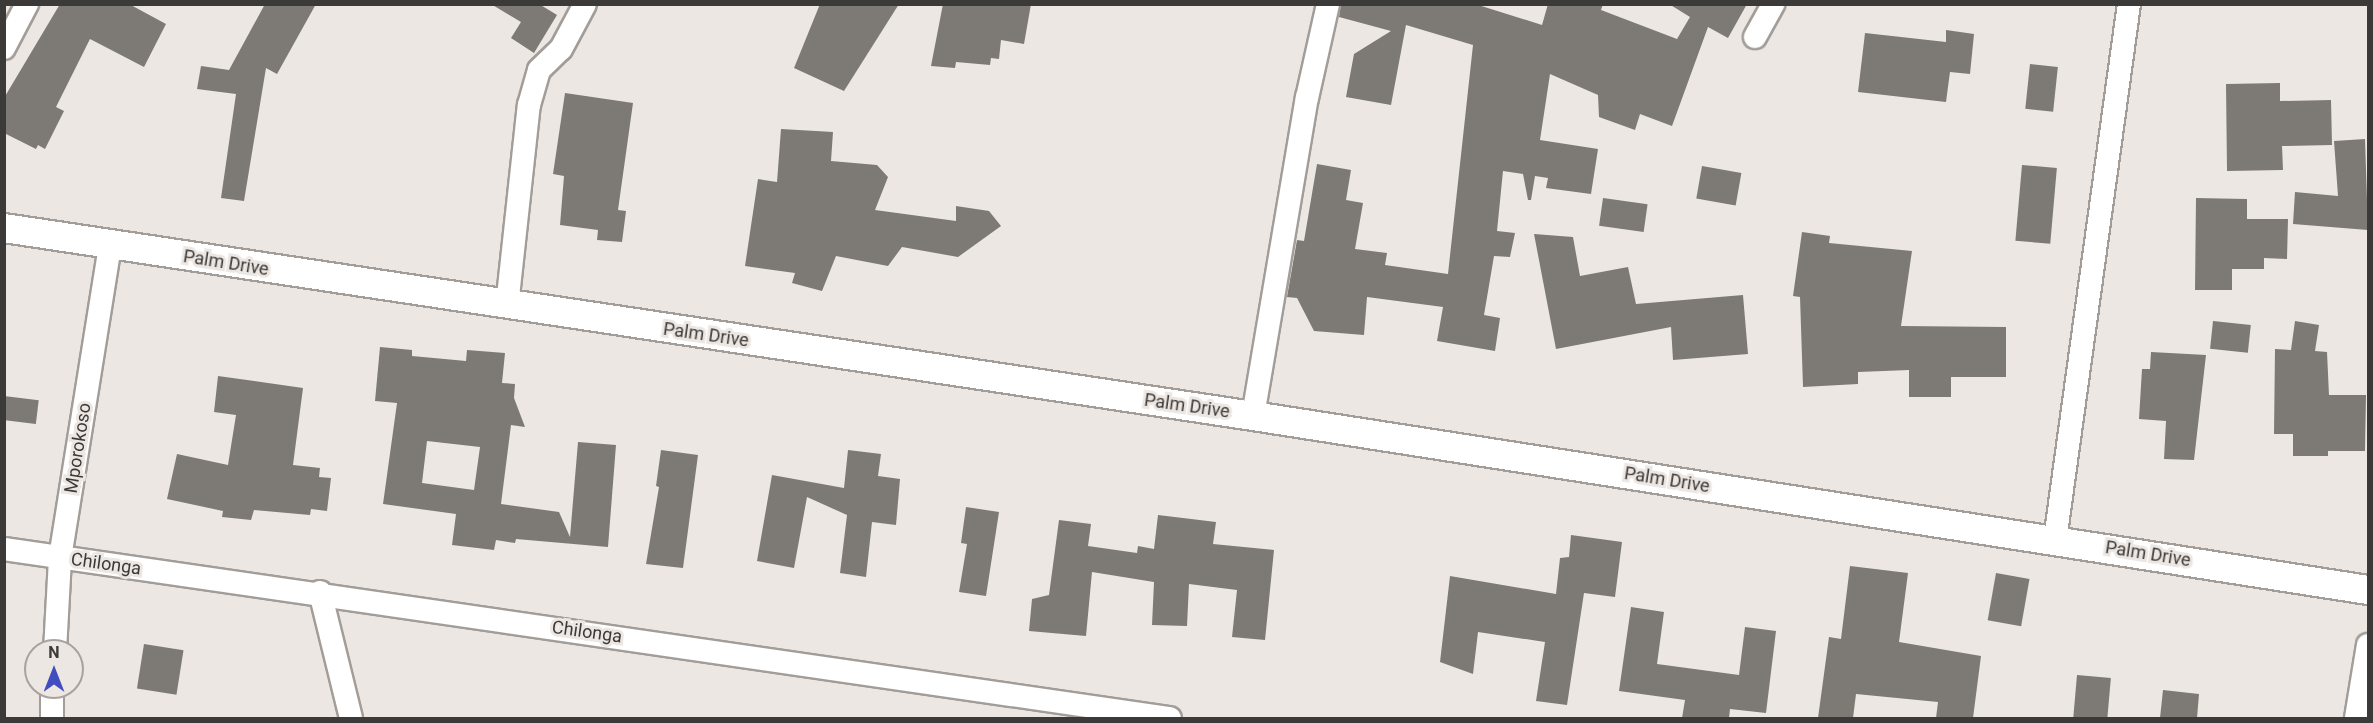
<!DOCTYPE html>
<style>
body{margin:0}
#map{position:relative;width:2373px;height:723px;overflow:hidden;background:#ede7e3;font-family:Roboto,sans-serif}
div>[style]{position:absolute}
.building>*{inset:0;background:#7d7974;transform-origin:0 0}
.roads{filter:drop-shadow(2px 0 #a29d99) drop-shadow(-2px 0 #a29d99) drop-shadow(0 2px #a29d99) drop-shadow(0 -2px #a29d99)}
.minor>*{height:22px;margin:-11px;padding:0 11px;transform-origin:11px;border-radius:11px;background:#fff}
.tertiary>*{height:28px;margin:-14px;padding:0 14px;transform-origin:14px;border-radius:14px;background:#fff}
span{translate:-50% -50%;white-space:nowrap;text-align:center;line-height:1.15;-webkit-text-stroke:6px #ede7e3;paint-order:stroke}
.street-label{font-size:18px;color:#3c3a38}
.frame{position:absolute;inset:0;border:6px solid #3c3a38;pointer-events:none}
.north{position:absolute;left:24px;top:639px;width:60px;height:60px;box-sizing:border-box;background:#ede7e3;border:2px solid #a6a29f;border-radius:50%;rotate:0deg;font-size:16px;font-weight:700;line-height:24px;text-align:center;color:#3c3a38}
.north::after{content:'';display:block;margin:auto;width:21px;height:27px;background:#414cc0;clip-path:polygon(50% 0,100% 100%,50% 72%,0 100%)}
</style>
<div id="map">
<div class="building">
<i style="clip-path:polygon(60px 4px,129px 4px,166px 24px,144px 67px,90px 39px,56px 107px,64px 111px,45px 149px,38px 145px,36px 149px,4px 133px,4px 98px)"></i>
<i style="clip-path:polygon(265px 4px,316px 4px,277px 74px,266px 68px,244px 201px,221px 198px,236px 94px,197px 89px,201px 66px,229px 70px)"></i>
<i style="clip-path:polygon(491px 4px,539px 4px,557px 15px,534px 53px,511px 38px,521px 22px)"></i>
<i style="clip-path:polygon(820px 4px,899px 4px,844px 91px,794px 68px)"></i>
<i style="clip-path:polygon(943px 4px,1031px 4px,1024px 44px,1001px 40px,999px 59px,991px 58px,990px 65px,956px 62px,955px 68px,931px 66px)"></i>
<i style="clip-path:polygon(1341px 4px,1475px 4px,1542px 25px,1548px 4px,1603px 4px,1601px 10px,1677px 39px,1690px 17px,1669px 4px,1747px 4px,1728px 38px,1708px 27px,1672px 126px,1640px 114px,1635px 130px,1599px 117px,1598px 95px,1550px 74px,1540px 140px,1598px 149px,1591px 194px,1546px 188px,1548px 178px,1535px 176px,1531px 200px,1528px 200px,1523px 174px,1503px 171px,1497px 231px,1515px 233px,1510px 257px,1494px 256px,1484px 315px,1500px 318px,1495px 351px,1437px 341px,1443px 307px,1367px 297px,1364px 335px,1314px 331px,1297px 298px,1287px 297px,1297px 240px,1304px 241px,1317px 164px,1351px 170px,1346px 200px,1363px 203px,1355px 249px,1387px 253px,1385px 265px,1448px 274px,1473px 45px,1406px 25px,1391px 105px,1346px 97px,1354px 54px,1391px 31px,1339px 17px)"></i>
<i style="clip-path:polygon(1946px 30px,1974px 34px,1970px 74px,1950px 72px,1946px 102px,1858px 92px,1865px 33px,1946px 42px)"></i>
<i style="left:2030px;top:64px;width:28px;height:45px;rotate:6deg"></i>
<i style="clip-path:polygon(2280px 83px,2280px 101px,2331px 100px,2332px 145px,2282px 146px,2283px 170px,2227px 171px,2226px 84px)"></i>
<i style="clip-path:polygon(565px 93px,633px 103px,618px 210px,626px 211px,622px 242px,597px 240px,598px 230px,560px 225px,564px 176px,553px 174px)"></i>
<i style="clip-path:polygon(781px 129px,833px 132px,831px 161px,877px 165px,888px 177px,875px 210px,956px 221px,956px 206px,989px 211px,1001px 226px,958px 257px,902px 247px,888px 266px,836px 256px,822px 291px,792px 283px,795px 273px,745px 266px,758px 179px,777px 182px)"></i>
<i style="clip-path:polygon(2365px 139px,2368px 230px,2293px 224px,2295px 192px,2338px 196px,2334px 141px)"></i>
<i style="left:2022px;top:165px;width:35px;height:76px;rotate:5deg"></i>
<i style="left:1702px;top:166px;width:40px;height:33px;rotate:10deg"></i>
<i style="left:1603px;top:198px;width:45px;height:28px;rotate:8deg"></i>
<i style="clip-path:polygon(2196px 198px,2247px 199px,2247px 219px,2288px 219px,2287px 259px,2264px 258px,2264px 269px,2232px 269px,2232px 290px,2195px 290px)"></i>
<i style="clip-path:polygon(1802px 232px,1830px 236px,1829px 243px,1912px 251px,1901px 326px,2006px 327px,2006px 377px,1951px 377px,1951px 397px,1909px 397px,1909px 370px,1858px 372px,1858px 384px,1803px 387px,1800px 297px,1793px 296px)"></i>
<i style="clip-path:polygon(1534px 234px,1573px 237px,1580px 276px,1628px 267px,1636px 304px,1743px 295px,1748px 354px,1673px 360px,1671px 327px,1556px 349px)"></i>
<i style="left:2213px;top:321px;width:38px;height:28px;rotate:6deg"></i>
<i style="clip-path:polygon(2295px 321px,2319px 325px,2315px 351px,2327px 352px,2329px 395px,2366px 395px,2365px 451px,2328px 451px,2328px 456px,2293px 456px,2293px 434px,2274px 434px,2275px 349px,2291px 350px)"></i>
<i style="clip-path:polygon(evenodd,380px 347px,412px 350px,412px 356px,466px 361px,467px 350px,505px 353px,502px 383px,515px 384px,514px 398px,525px 427px,511px 425px,501px 504px,559px 512px,570px 537px,578px 442px,616px 445px,608px 547px,516px 539px,515px 543px,496px 540px,494px 550px,452px 545px,456px 514px,383px 504px,397px 403px,375px 401px,380px 347px,427px 441px,480px 447px,474px 490px,422px 483px,427px 441px)"></i>
<i style="clip-path:polygon(2151px 352px,2206px 355px,2194px 460px,2164px 459px,2166px 421px,2139px 419px,2142px 369px,2150px 369px)"></i>
<i style="clip-path:polygon(218px 376px,303px 388px,293px 465px,320px 468px,319px 477px,331px 478px,327px 511px,311px 509px,310px 515px,254px 510px,251px 520px,222px 517px,223px 511px,167px 499px,177px 454px,228px 465px,236px 415px,214px 412px)"></i>
<i style="left:4px;top:396px;width:35px;height:24px;rotate:7deg"></i>
<i style="clip-path:polygon(661px 450px,698px 455px,683px 568px,646px 564px,659px 487px,656px 486px)"></i>
<i style="clip-path:polygon(848px 450px,881px 454px,878px 476px,900px 479px,896px 525px,872px 522px,866px 577px,840px 573px,847px 515px,807px 497px,794px 568px,757px 561px,772px 475px,844px 488px)"></i>
<i style="clip-path:polygon(966px 507px,999px 512px,986px 596px,959px 592px,967px 544px,961px 543px)"></i>
<i style="clip-path:polygon(1158px 515px,1216px 522px,1213px 544px,1274px 550px,1265px 640px,1232px 637px,1237px 590px,1189px 584px,1187px 626px,1152px 625px,1154px 582px,1092px 572px,1086px 636px,1029px 631px,1032px 599px,1049px 595px,1059px 520px,1091px 524px,1088px 546px,1137px 553px,1138px 546px,1154px 549px)"></i>
<i style="clip-path:polygon(1571px 535px,1622px 542px,1615px 597px,1584px 593px,1567px 705px,1536px 701px,1545px 642px,1478px 632px,1473px 674px,1440px 662px,1450px 576px,1556px 594px,1560px 558px,1569px 557px)"></i>
<i style="clip-path:polygon(1850px 566px,1908px 573px,1899px 642px,1981px 656px,1973px 718px,1936px 718px,1938px 702px,1856px 694px,1853px 718px,1818px 718px,1829px 637px,1841px 639px)"></i>
<i style="left:1996px;top:573px;width:34px;height:48px;rotate:10deg"></i>
<i style="clip-path:polygon(1631px 607px,1664px 612px,1657px 664px,1739px 675px,1745px 627px,1776px 631px,1766px 713px,1730px 709px,1729px 718px,1682px 718px,1685px 700px,1619px 691px)"></i>
<i style="left:144px;top:644px;width:40px;height:45px;rotate:9deg"></i>
<i style="left:2077px;top:675px;width:34px;height:43px;rotate:5deg"></i>
<i style="clip-path:polygon(2163px 690px,2199px 694px,2197px 718px,2160px 718px)"></i>
</div>
<div class="roads">
<div class="minor">
<i style="left:1755px;top:37px;width:38px;rotate:-61deg"></i>
<i style="left:4px;top:48px;width:50px;rotate:-62.4deg"></i>
<i style="left:507px;top:306px;width:202px;rotate:-83.8deg"></i>
<i style="left:529px;top:105px;width:36px;rotate:-74deg"></i>
<i style="left:539px;top:70px;width:30px;rotate:-44deg"></i>
<i style="left:561px;top:49px;width:51px;rotate:-61.9deg"></i>
<i style="left:1253px;top:416px;width:323px;rotate:-80.4deg"></i>
<i style="left:1307px;top:98px;width:96px;rotate:-77.4deg"></i>
<i style="left:2055px;top:540px;width:541px;rotate:-82.14deg"></i>
<i style="left:4px;top:549px;width:1178px;rotate:8.25deg"></i>
<i style="left:320px;top:592px;width:130px;rotate:76.2deg"></i>
<i style="left:55px;top:651px;width:93px;rotate:-86.9deg"></i>
<i style="left:60px;top:558px;width:317px;rotate:-80.9deg"></i>
<i style="left:52px;top:718px;width:31px;rotate:-90deg"></i>
<i style="left:2356px;top:718px;width:74px;rotate:-80.7deg"></i>
</div>
<div class="tertiary">
<i style="left:4px;top:228px;width:1263px;rotate:8.56deg"></i>
<i style="left:1253px;top:416px;width:1128px;rotate:8.87deg"></i>
</div>
</div>
<div class="street-label">
<span style="left:226px;top:263px;rotate:9deg">Palm Drive</span>
<span style="left:706px;top:335px;rotate:8deg">Palm Drive</span>
<span style="left:1187px;top:406px;rotate:8deg">Palm Drive</span>
<span style="left:78px;top:448px;rotate:-81deg">Mporokoso</span>
<span style="left:1667px;top:480px;rotate:9deg">Palm Drive</span>
<span style="left:2148px;top:554px;rotate:9deg">Palm Drive</span>
<span style="left:106px;top:564px;rotate:8deg">Chilonga</span>
<span style="left:587px;top:632px;rotate:8deg">Chilonga</span>
</div>
<div class="frame"></div>
<div class="north">N</div>
</div>
